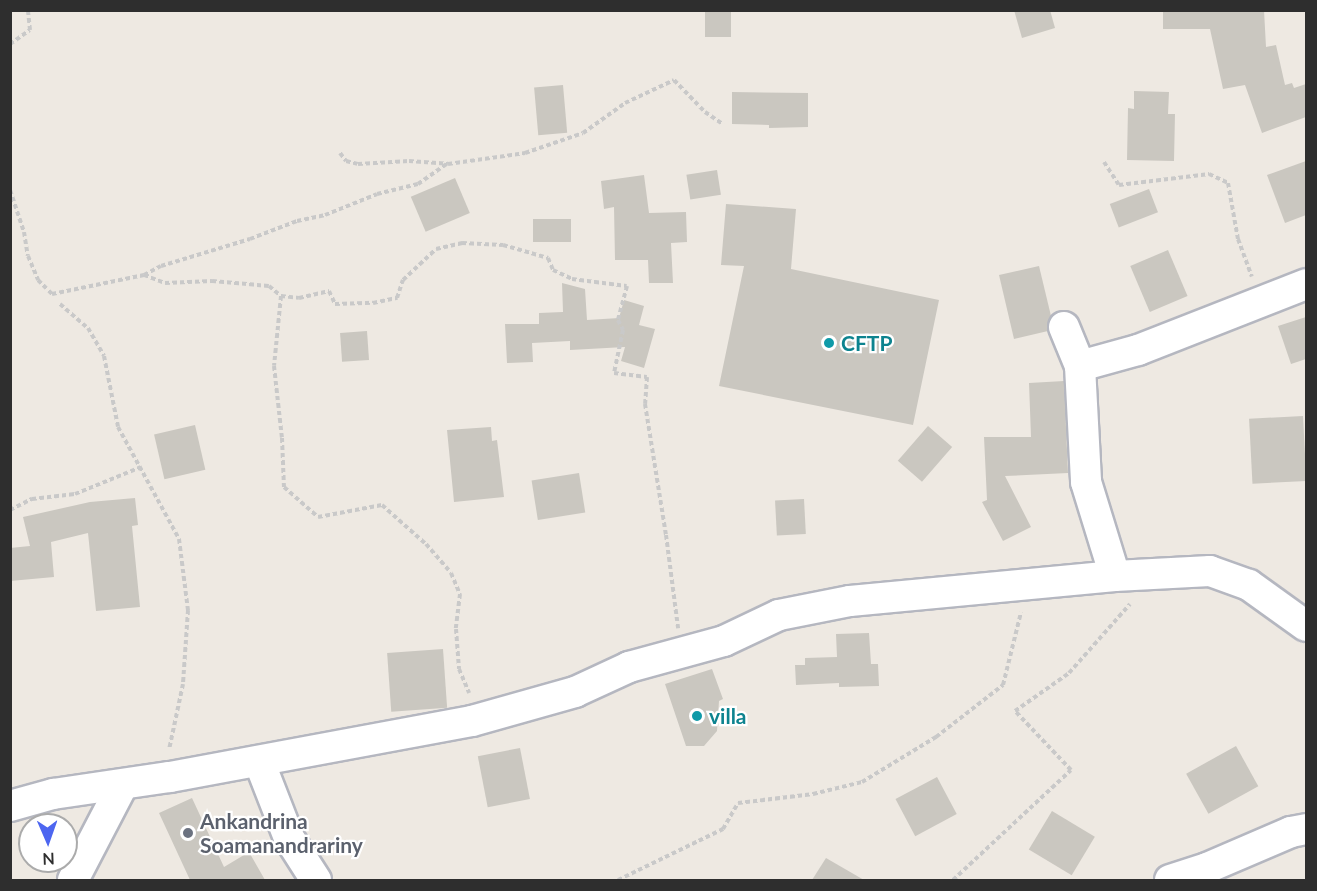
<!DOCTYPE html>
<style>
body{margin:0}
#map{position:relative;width:1317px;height:891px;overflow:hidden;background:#eee9e2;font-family:Lato,sans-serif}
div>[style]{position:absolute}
.building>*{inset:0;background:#cac7c0;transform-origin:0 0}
.path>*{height:4px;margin-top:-2px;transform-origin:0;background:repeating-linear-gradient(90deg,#c9c9c9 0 4.5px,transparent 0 7.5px)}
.roads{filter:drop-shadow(2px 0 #b5b7c0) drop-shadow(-2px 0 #b5b7c0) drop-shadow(0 2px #b5b7c0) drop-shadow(0 -2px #b5b7c0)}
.street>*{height:30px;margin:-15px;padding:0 15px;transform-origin:15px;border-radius:15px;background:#fff}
.dots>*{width:16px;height:16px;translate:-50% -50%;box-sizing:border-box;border:3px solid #fff;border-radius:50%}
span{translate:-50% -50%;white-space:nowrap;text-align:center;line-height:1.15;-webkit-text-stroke:4.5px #fff;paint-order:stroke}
.culture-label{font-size:21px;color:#0d838f;font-weight:700}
.left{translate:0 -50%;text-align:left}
.worship-label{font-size:21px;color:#5b616d;font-weight:700}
.frame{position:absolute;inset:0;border:12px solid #2e2e2e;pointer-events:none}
.north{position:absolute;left:18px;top:813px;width:60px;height:60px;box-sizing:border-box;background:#fff;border:2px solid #ababab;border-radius:50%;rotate:178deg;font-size:16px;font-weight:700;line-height:24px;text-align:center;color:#2e2e2e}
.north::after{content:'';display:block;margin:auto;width:21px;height:27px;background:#4d66f0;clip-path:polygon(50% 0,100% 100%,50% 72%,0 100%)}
</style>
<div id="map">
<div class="building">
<i style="left:705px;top:10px;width:26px;height:27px"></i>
<i style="clip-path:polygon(1014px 10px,1050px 10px,1055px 28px,1022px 38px)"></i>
<i style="clip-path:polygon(1163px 10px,1264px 10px,1266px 47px,1276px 45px,1285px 85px,1292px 83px,1294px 88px,1306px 84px,1306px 117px,1262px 133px,1245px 85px,1223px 89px,1210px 29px,1163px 29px)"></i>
<i style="left:563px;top:85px;width:48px;height:29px;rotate:85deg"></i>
<i style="clip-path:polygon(1134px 91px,1169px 92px,1168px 114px,1175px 114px,1174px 161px,1127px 160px,1128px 108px,1134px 109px)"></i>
<i style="clip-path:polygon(732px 92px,808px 93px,808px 127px,769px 128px,769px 125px,732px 124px)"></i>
<i style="clip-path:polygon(1306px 161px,1306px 215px,1285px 223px,1267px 175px)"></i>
<i style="left:717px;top:170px;width:25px;height:31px;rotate:81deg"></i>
<i style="clip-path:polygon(644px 175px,649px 213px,686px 212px,687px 242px,671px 243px,673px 283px,649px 283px,648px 260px,615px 260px,614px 207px,604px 209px,601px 181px)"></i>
<i style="left:455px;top:178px;width:38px;height:48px;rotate:67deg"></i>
<i style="left:1149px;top:189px;width:25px;height:42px;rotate:69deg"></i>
<i style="clip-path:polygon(726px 204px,796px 209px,791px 269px,939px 300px,913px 425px,719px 386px,744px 266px,721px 265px)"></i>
<i style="left:533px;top:219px;width:38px;height:23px"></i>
<i style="left:1168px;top:250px;width:50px;height:41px;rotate:67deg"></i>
<i style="clip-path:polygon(1039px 266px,1051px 316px,1048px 331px,1014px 339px,999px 275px)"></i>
<i style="clip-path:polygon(562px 283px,585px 289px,587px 320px,619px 318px,624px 300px,644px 306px,639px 325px,655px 329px,644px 368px,621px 361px,625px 347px,570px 350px,570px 341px,532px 343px,533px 362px,507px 363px,505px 324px,539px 324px,539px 313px,563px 312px)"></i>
<i style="clip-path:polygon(1306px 317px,1306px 359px,1291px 364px,1278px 326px)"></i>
<i style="left:367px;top:331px;width:29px;height:27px;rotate:86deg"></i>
<i style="clip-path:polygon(1064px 381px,1068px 473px,1005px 476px,1031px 527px,1003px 541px,982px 502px,987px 500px,984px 437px,1031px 437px,1029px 383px)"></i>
<i style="left:1303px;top:416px;width:65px;height:54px;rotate:87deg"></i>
<i style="left:195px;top:425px;width:46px;height:42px;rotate:77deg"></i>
<i style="left:928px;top:426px;width:32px;height:46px;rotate:41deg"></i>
<i style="clip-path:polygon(491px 427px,492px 441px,497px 440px,504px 497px,454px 502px,447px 430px)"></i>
<i style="left:579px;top:473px;width:40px;height:48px;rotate:81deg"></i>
<i style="clip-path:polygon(135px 498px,138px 525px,132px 526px,140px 607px,96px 611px,88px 533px,51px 542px,54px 577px,10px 581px,10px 548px,30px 546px,23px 517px,90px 502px)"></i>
<i style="left:804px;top:499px;width:35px;height:29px;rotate:87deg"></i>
<i style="clip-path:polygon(869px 633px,871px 664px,878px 664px,879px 686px,839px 687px,839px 683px,796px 685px,795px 665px,805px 665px,805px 658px,837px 657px,836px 634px)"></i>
<i style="left:443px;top:649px;width:59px;height:56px;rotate:86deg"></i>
<i style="clip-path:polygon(712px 669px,723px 699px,719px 701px,717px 731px,704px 746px,686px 746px,665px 684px)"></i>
<i style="left:1236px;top:746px;width:46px;height:57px;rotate:61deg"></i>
<i style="left:520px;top:748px;width:52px;height:43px;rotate:79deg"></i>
<i style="left:937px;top:777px;width:42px;height:47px;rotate:62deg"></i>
<i style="clip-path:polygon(192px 798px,224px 867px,249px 852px,265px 880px,190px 880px,159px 813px)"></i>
<i style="left:1052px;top:811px;width:50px;height:45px;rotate:31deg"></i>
<i style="clip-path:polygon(826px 858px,864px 880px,812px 880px)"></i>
</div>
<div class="path">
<i style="left:10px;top:44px;width:24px;rotate:-35deg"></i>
<i style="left:30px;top:30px;width:20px;rotate:-96deg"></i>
<i style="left:340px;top:153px;width:10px;rotate:53deg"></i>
<i style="left:346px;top:161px;width:12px;rotate:14deg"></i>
<i style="left:358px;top:164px;width:51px;rotate:-3.4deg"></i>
<i style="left:409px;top:161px;width:39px;rotate:4deg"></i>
<i style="left:448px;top:164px;width:78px;rotate:-8.1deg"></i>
<i style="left:525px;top:153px;width:61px;rotate:-19deg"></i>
<i style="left:583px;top:133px;width:52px;rotate:-35.5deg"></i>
<i style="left:625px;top:103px;width:54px;rotate:-25.1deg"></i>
<i style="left:674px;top:80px;width:45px;rotate:45.9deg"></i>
<i style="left:705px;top:112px;width:22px;rotate:34deg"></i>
<i style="left:1104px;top:162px;width:27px;rotate:57deg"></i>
<i style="left:1119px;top:185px;width:91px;rotate:-7deg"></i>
<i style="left:1209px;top:174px;width:21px;rotate:25deg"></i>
<i style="left:1228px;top:183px;width:57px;rotate:79.9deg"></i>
<i style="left:1238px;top:239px;width:40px;rotate:69.8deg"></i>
<i style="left:10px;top:190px;width:44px;rotate:71.6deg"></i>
<i style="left:24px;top:232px;width:24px;rotate:81deg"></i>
<i style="left:28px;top:256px;width:26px;rotate:67deg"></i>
<i style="left:38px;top:280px;width:20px;rotate:45deg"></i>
<i style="left:52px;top:294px;width:94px;rotate:-11.7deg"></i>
<i style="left:144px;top:275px;width:22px;rotate:21deg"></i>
<i style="left:165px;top:283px;width:47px;rotate:-2.4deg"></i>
<i style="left:212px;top:281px;width:57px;rotate:5deg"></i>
<i style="left:269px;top:286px;width:16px;rotate:40deg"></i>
<i style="left:281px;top:296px;width:18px;rotate:6deg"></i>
<i style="left:299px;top:298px;width:31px;rotate:-13deg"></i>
<i style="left:329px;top:291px;width:14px;rotate:65deg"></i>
<i style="left:335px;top:304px;width:38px;rotate:-2deg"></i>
<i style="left:373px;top:303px;width:25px;rotate:-12deg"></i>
<i style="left:397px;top:298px;width:19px;rotate:-72deg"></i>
<i style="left:403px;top:280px;width:45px;rotate:-43.2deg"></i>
<i style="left:436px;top:249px;width:27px;rotate:-13deg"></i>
<i style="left:462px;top:243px;width:41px;rotate:2.8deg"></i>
<i style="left:503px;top:245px;width:47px;rotate:16.1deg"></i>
<i style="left:548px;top:258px;width:13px;rotate:67deg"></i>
<i style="left:553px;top:270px;width:21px;rotate:25deg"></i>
<i style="left:572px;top:279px;width:55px;rotate:7.3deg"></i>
<i style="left:627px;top:286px;width:35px;rotate:105deg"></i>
<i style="left:618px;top:320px;width:11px;rotate:63deg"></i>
<i style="left:623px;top:330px;width:44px;rotate:101.8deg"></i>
<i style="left:614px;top:373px;width:33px;rotate:7deg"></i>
<i style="left:647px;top:377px;width:27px;rotate:94deg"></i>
<i style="left:645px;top:404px;width:133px;rotate:80.9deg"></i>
<i style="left:666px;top:535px;width:94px;rotate:82.6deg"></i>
<i style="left:144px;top:275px;width:19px;rotate:-28deg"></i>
<i style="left:161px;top:266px;width:93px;rotate:-16.9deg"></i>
<i style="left:250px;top:239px;width:50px;rotate:-21deg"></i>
<i style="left:297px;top:221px;width:29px;rotate:-12deg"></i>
<i style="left:325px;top:215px;width:56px;rotate:-22deg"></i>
<i style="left:377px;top:194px;width:42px;rotate:-13.7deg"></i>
<i style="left:418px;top:184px;width:35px;rotate:-35deg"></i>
<i style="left:281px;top:296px;width:70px;rotate:95.7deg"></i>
<i style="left:274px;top:366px;width:72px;rotate:83.7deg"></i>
<i style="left:282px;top:438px;width:49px;rotate:87.7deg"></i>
<i style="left:284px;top:487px;width:45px;rotate:41.4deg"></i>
<i style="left:318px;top:517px;width:65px;rotate:-10.6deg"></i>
<i style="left:382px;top:505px;width:59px;rotate:41.6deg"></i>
<i style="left:426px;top:544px;width:38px;rotate:49deg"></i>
<i style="left:451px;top:573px;width:23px;rotate:67deg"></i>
<i style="left:460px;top:594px;width:35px;rotate:97deg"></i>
<i style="left:456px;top:629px;width:40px;rotate:85.7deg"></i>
<i style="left:459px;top:669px;width:26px;rotate:67deg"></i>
<i style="left:60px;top:304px;width:37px;rotate:41deg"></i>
<i style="left:88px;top:328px;width:32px;rotate:60deg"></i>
<i style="left:104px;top:356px;width:72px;rotate:78.8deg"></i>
<i style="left:118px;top:427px;width:128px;rotate:61.4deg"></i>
<i style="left:179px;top:539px;width:72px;rotate:82.8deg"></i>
<i style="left:188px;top:610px;width:74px;rotate:93.9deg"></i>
<i style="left:183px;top:684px;width:67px;rotate:102deg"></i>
<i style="left:10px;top:510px;width:25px;rotate:-27deg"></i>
<i style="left:32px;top:499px;width:43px;rotate:-6.6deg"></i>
<i style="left:75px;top:494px;width:71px;rotate:-22.2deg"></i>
<i style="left:618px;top:880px;width:117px;rotate:-25.9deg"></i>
<i style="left:723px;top:829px;width:30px;rotate:-60deg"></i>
<i style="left:738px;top:803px;width:76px;rotate:-6.8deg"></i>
<i style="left:813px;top:794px;width:50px;rotate:-13.8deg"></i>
<i style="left:862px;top:782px;width:87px;rotate:-31.3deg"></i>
<i style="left:936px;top:737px;width:85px;rotate:-37.8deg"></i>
<i style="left:1003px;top:685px;width:75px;rotate:-76.1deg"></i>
<i style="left:953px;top:880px;width:161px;rotate:-43deg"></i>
<i style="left:1071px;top:770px;width:81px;rotate:-133.5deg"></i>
<i style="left:1015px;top:711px;width:66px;rotate:-35.1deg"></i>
<i style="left:1069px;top:673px;width:92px;rotate:-48.5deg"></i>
</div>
<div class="roads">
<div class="street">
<i style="left:1064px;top:327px;width:42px;rotate:67.7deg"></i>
<i style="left:1080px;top:366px;width:116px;rotate:87deg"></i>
<i style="left:1086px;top:482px;width:98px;rotate:72.9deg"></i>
<i style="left:1080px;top:366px;width:60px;rotate:-15.4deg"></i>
<i style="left:1138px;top:350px;width:180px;rotate:-21.4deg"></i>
<i style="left:259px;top:761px;width:83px;rotate:68.7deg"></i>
<i style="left:289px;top:838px;width:50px;rotate:57.3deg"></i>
<i style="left:10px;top:806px;width:45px;rotate:-15.6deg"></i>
<i style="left:53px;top:794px;width:118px;rotate:-8.3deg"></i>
<i style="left:170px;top:777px;width:307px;rotate:-10.5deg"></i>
<i style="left:472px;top:721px;width:107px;rotate:-15.7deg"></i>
<i style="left:575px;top:692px;width:60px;rotate:-24.8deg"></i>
<i style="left:629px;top:667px;width:98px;rotate:-15.3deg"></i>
<i style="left:724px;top:641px;width:61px;rotate:-25.3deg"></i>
<i style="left:779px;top:615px;width:72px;rotate:-11.2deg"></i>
<i style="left:850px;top:601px;width:266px;rotate:-5.4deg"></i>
<i style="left:1115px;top:576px;width:95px;rotate:-3deg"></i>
<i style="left:1210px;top:571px;width:41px;rotate:19.7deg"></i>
<i style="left:1249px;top:585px;width:70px;rotate:35.7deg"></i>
<i style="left:73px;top:880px;width:108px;rotate:-62.5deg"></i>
<i style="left:1170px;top:880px;width:39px;rotate:-18deg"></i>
<i style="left:1207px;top:868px;width:91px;rotate:-23.2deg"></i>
<i style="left:1291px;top:832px;width:15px;rotate:-11deg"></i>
</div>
</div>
<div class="dots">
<i style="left:829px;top:343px;background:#0f9aa8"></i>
<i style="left:697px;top:716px;background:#0f9aa8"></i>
<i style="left:188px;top:833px;background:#6b7280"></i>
</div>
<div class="culture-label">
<span class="left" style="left:841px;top:343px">CFTP</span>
<span class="left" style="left:709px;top:716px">villa</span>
</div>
<div class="worship-label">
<span class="left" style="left:200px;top:833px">Ankandrina<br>Soamanandrariny</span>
</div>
<div class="frame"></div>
<div class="north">N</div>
</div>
